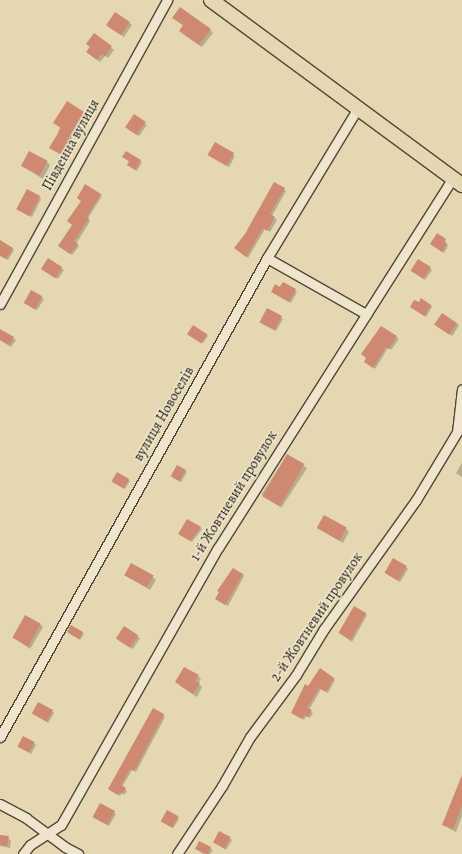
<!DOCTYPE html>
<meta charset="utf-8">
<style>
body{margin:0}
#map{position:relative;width:462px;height:854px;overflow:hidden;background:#e5d7b1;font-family:Alegreya,serif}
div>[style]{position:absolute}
.shadow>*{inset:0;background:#0003;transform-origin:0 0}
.building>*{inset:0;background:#ce8970;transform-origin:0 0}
.roads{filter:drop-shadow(1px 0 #514738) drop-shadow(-1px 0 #514738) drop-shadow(0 1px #514738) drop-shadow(0 -1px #514738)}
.minor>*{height:9px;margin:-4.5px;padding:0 4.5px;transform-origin:4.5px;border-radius:4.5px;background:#eee5cc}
.highway>*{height:14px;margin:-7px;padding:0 7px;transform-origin:7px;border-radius:7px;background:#e5d7b1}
span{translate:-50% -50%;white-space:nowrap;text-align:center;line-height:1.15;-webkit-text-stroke:3px #eee5cc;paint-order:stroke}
.street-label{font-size:14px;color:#20170f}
</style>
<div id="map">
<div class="shadow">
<i style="clip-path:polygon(115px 13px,132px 25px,124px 37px,109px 27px)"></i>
<i style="clip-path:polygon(177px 21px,210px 30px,213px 33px,202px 47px,183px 34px,184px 26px)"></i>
<i style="clip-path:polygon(95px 35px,114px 50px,108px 58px,105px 56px,100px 62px,87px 52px)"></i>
<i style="clip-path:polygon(67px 103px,86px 116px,69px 142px,74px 146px,67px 158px,53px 150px)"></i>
<i style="clip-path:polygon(145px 123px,147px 125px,139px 136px,128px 129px)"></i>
<i style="clip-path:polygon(215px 144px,235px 156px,229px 167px,211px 156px)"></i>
<i style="clip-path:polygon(123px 157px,142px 162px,137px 171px,128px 165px,130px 162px)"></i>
<i style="clip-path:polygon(47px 162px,50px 165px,43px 179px,22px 166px)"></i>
<i style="clip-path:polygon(284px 189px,286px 191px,272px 216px,277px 220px,270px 232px,265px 229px,248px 258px,237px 249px)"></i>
<i style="clip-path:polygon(100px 194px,102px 196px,88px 218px,90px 221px,76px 244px,79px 246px,72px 255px,61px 247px,73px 225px,82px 201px)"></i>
<i style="clip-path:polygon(39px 197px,41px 199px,32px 217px,19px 210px)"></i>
<i style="clip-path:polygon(445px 240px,448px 246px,444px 253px,431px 244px)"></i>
<i style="clip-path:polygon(0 241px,14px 250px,8px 260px,0 255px)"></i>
<i style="clip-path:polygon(49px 260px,64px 270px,58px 279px,45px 270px)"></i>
<i style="clip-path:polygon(430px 268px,432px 270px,425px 280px,411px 270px)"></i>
<i style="clip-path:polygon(283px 283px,297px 292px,291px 303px,274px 293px)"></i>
<i style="clip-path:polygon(32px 291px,44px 299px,37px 310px,27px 304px)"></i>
<i style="clip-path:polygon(431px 305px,432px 307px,426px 317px,411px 307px)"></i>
<i style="left:443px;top:315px;width:19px;height:13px;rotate:32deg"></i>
<i style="clip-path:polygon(281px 317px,283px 319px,276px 331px,262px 324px)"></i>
<i style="clip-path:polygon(382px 327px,399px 339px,391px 350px,388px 348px,375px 369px,367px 363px)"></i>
<i style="clip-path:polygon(0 330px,16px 340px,11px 347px,0 340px)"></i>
<i style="clip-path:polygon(206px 334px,208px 336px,203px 343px,190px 335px)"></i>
<i style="left:287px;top:455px;width:24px;height:47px;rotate:33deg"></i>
<i style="clip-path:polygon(462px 463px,462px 477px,456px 473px)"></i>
<i style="clip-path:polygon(185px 470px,187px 472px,181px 482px,173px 478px)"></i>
<i style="clip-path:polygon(128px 480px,130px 481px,125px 489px,114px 483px)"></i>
<i style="clip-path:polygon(200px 527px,202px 529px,192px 542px,179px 534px)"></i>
<i style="clip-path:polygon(318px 528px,346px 529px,349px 532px,343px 543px)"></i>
<i style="clip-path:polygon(406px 567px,408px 569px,400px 582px,388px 575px)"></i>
<i style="clip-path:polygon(125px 574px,153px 577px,156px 580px,150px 590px)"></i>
<i style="clip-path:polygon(243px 574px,244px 576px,228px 606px,218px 601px)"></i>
<i style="clip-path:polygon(365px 614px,367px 615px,352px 642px,339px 633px)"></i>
<i style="clip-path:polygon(40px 624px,43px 627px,30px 649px,13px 637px)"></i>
<i style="clip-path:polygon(124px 628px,140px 638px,133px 649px,119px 641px)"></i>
<i style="clip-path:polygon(82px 633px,84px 634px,80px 640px,70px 634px)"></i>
<i style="clip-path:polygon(198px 676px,201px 679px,198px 683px,202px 687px,197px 697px,179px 685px)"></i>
<i style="clip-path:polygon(334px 678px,335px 680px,328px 693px,321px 689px,309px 710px,313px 713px,310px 718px,306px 716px,304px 720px,294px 714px,309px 688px)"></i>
<i style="clip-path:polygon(52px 711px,54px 713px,48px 723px,35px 715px)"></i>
<i style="clip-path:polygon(163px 715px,165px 717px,136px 772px,132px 770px,122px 787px,127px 791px,124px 795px,122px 793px,120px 796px,111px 791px,109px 789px)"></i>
<i style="clip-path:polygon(34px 743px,36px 745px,31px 754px,18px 746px)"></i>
<i style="clip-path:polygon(462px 777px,462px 816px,456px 832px,443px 825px)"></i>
<i style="clip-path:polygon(114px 812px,116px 814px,109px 826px,94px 817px)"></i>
<i style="clip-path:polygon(177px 817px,179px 819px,173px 828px,164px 823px)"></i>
<i style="clip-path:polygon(0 836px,11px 840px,10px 848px,0 846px)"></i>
<i style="clip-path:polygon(230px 838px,232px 840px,226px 850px,213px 842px)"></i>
<i style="clip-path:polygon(200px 842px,213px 850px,210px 854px,203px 854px,196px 849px)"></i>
</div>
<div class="building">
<i style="clip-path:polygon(180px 7px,211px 29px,199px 45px,179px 31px,183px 25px,172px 18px)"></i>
<i style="left:115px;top:12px;width:18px;height:16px;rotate:34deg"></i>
<i style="clip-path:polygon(94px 33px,112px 46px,105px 56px,101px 54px,97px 60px,86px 52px,90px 47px,86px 44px)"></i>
<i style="clip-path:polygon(67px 101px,84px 112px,67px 140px,72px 143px,64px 156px,49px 148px,61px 128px,53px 123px)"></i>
<i style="left:134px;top:114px;width:14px;height:16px;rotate:34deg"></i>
<i style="left:215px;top:142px;width:22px;height:15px;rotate:30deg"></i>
<i style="left:29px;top:151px;width:21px;height:17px;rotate:28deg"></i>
<i style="clip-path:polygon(126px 151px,141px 160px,135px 170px,127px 165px,129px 161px,122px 157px)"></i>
<i style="clip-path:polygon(274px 182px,285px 188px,270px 214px,275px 217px,267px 231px,263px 228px,246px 257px,234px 248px,245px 234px)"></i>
<i style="clip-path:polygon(85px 184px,101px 194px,87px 216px,89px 218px,74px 241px,78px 244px,70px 254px,58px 246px,72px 225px,67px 221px,81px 201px,77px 198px)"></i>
<i style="left:27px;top:189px;width:15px;height:23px;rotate:28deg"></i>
<i style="clip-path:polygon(437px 233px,446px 239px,444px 242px,447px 244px,442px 252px,430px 244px)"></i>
<i style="clip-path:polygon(0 240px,13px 248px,6px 259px,0 256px)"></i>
<i style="left:48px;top:258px;width:17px;height:13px;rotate:33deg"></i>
<i style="left:418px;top:259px;width:15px;height:14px;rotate:32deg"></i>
<i style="clip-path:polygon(283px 282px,296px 289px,289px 302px,271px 292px,275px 284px,280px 287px)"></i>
<i style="left:31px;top:290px;width:13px;height:15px;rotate:29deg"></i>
<i style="clip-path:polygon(421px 298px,431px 305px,424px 316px,410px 307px,414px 300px,419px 302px)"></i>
<i style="left:267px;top:308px;width:17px;height:16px;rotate:28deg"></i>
<i style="left:442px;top:313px;width:18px;height:14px;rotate:34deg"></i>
<i style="left:193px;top:325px;width:17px;height:11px;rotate:33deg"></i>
<i style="clip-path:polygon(381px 326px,397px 336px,389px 349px,386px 347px,373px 368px,364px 362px,366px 358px,361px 354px)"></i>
<i style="clip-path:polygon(0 329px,14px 337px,9px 345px,0 340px)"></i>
<i style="left:287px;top:454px;width:20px;height:49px;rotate:30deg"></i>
<i style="left:177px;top:465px;width:10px;height:13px;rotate:29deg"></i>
<i style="left:117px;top:472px;width:14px;height:11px;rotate:30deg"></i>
<i style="left:324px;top:515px;width:26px;height:15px;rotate:29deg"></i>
<i style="clip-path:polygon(187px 519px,201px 527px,190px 541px,178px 534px)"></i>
<i style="left:393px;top:558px;width:16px;height:17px;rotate:30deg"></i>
<i style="left:131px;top:563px;width:26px;height:14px;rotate:29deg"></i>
<i style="clip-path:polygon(233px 568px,243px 574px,225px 605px,215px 599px,219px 592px,217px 591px)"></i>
<i style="left:354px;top:606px;width:14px;height:31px;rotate:30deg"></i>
<i style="left:25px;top:615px;width:18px;height:26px;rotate:29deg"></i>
<i style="left:71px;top:625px;width:14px;height:8px;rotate:30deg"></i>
<i style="left:124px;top:626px;width:17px;height:15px;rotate:33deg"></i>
<i style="clip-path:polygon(184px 667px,199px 675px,195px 681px,200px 683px,193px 694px,175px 682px)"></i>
<i style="clip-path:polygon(320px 668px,334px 678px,326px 692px,319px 688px,307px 708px,312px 710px,308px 717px,304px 715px,302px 719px,291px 713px,305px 684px,308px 686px)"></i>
<i style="left:38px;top:702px;width:17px;height:13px;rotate:28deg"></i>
<i style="clip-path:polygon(153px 708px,164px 714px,134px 771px,130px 769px,121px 785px,126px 788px,122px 794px,120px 792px,118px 795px,108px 789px)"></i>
<i style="left:23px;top:736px;width:13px;height:12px;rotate:27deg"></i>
<i style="clip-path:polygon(462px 775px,462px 806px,453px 829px,442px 825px)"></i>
<i style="left:100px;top:803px;width:17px;height:16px;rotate:28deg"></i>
<i style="left:167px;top:810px;width:13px;height:13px;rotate:29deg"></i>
<i style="left:219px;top:831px;width:13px;height:13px;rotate:27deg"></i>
<i style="clip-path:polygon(0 835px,9px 836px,7px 846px,0 845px)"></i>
<i style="clip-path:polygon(199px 841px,211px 847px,208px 854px,195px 849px)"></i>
</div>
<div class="roads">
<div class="minor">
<i style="left:267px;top:258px;width:114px;rotate:29.5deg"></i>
<i style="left:0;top:304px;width:347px;rotate:-61.2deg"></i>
<i style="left:0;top:737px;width:548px;rotate:-60.86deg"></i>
<i style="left:267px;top:258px;width:175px;rotate:-58.8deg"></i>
<i style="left:0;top:804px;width:30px;rotate:28deg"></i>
<i style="left:26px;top:818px;width:49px;rotate:36.6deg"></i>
<i style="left:65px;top:847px;width:15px;rotate:28deg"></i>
<i style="left:23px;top:854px;width:11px;rotate:-52deg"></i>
<i style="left:30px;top:845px;width:37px;rotate:-33deg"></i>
<i style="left:61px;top:825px;width:318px;rotate:-60.5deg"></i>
<i style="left:218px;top:548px;width:438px;rotate:-57.6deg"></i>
<i style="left:177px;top:854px;width:82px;rotate:-56.5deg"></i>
<i style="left:222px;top:786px;width:56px;rotate:-60.3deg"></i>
<i style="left:250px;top:737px;width:77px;rotate:-53.4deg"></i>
<i style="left:296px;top:675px;width:54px;rotate:-58.7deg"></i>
<i style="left:324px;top:629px;width:158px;rotate:-54.5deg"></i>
<i style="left:416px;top:500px;width:79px;rotate:-58.9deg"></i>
<i style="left:457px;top:432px;width:43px;rotate:-83.4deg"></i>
</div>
<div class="highway">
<i style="left:211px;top:0;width:312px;rotate:36.4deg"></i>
</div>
</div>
<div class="street-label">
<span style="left:71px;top:145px;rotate:-61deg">Південна вулиця</span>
<span style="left:164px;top:414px;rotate:-60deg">вулиця Новоселів</span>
<span style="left:234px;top:496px;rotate:-58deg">1-й Жовтневий провулок</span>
<span style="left:317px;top:617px;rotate:-56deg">2-й Жовтневий провулок</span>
</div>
</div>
